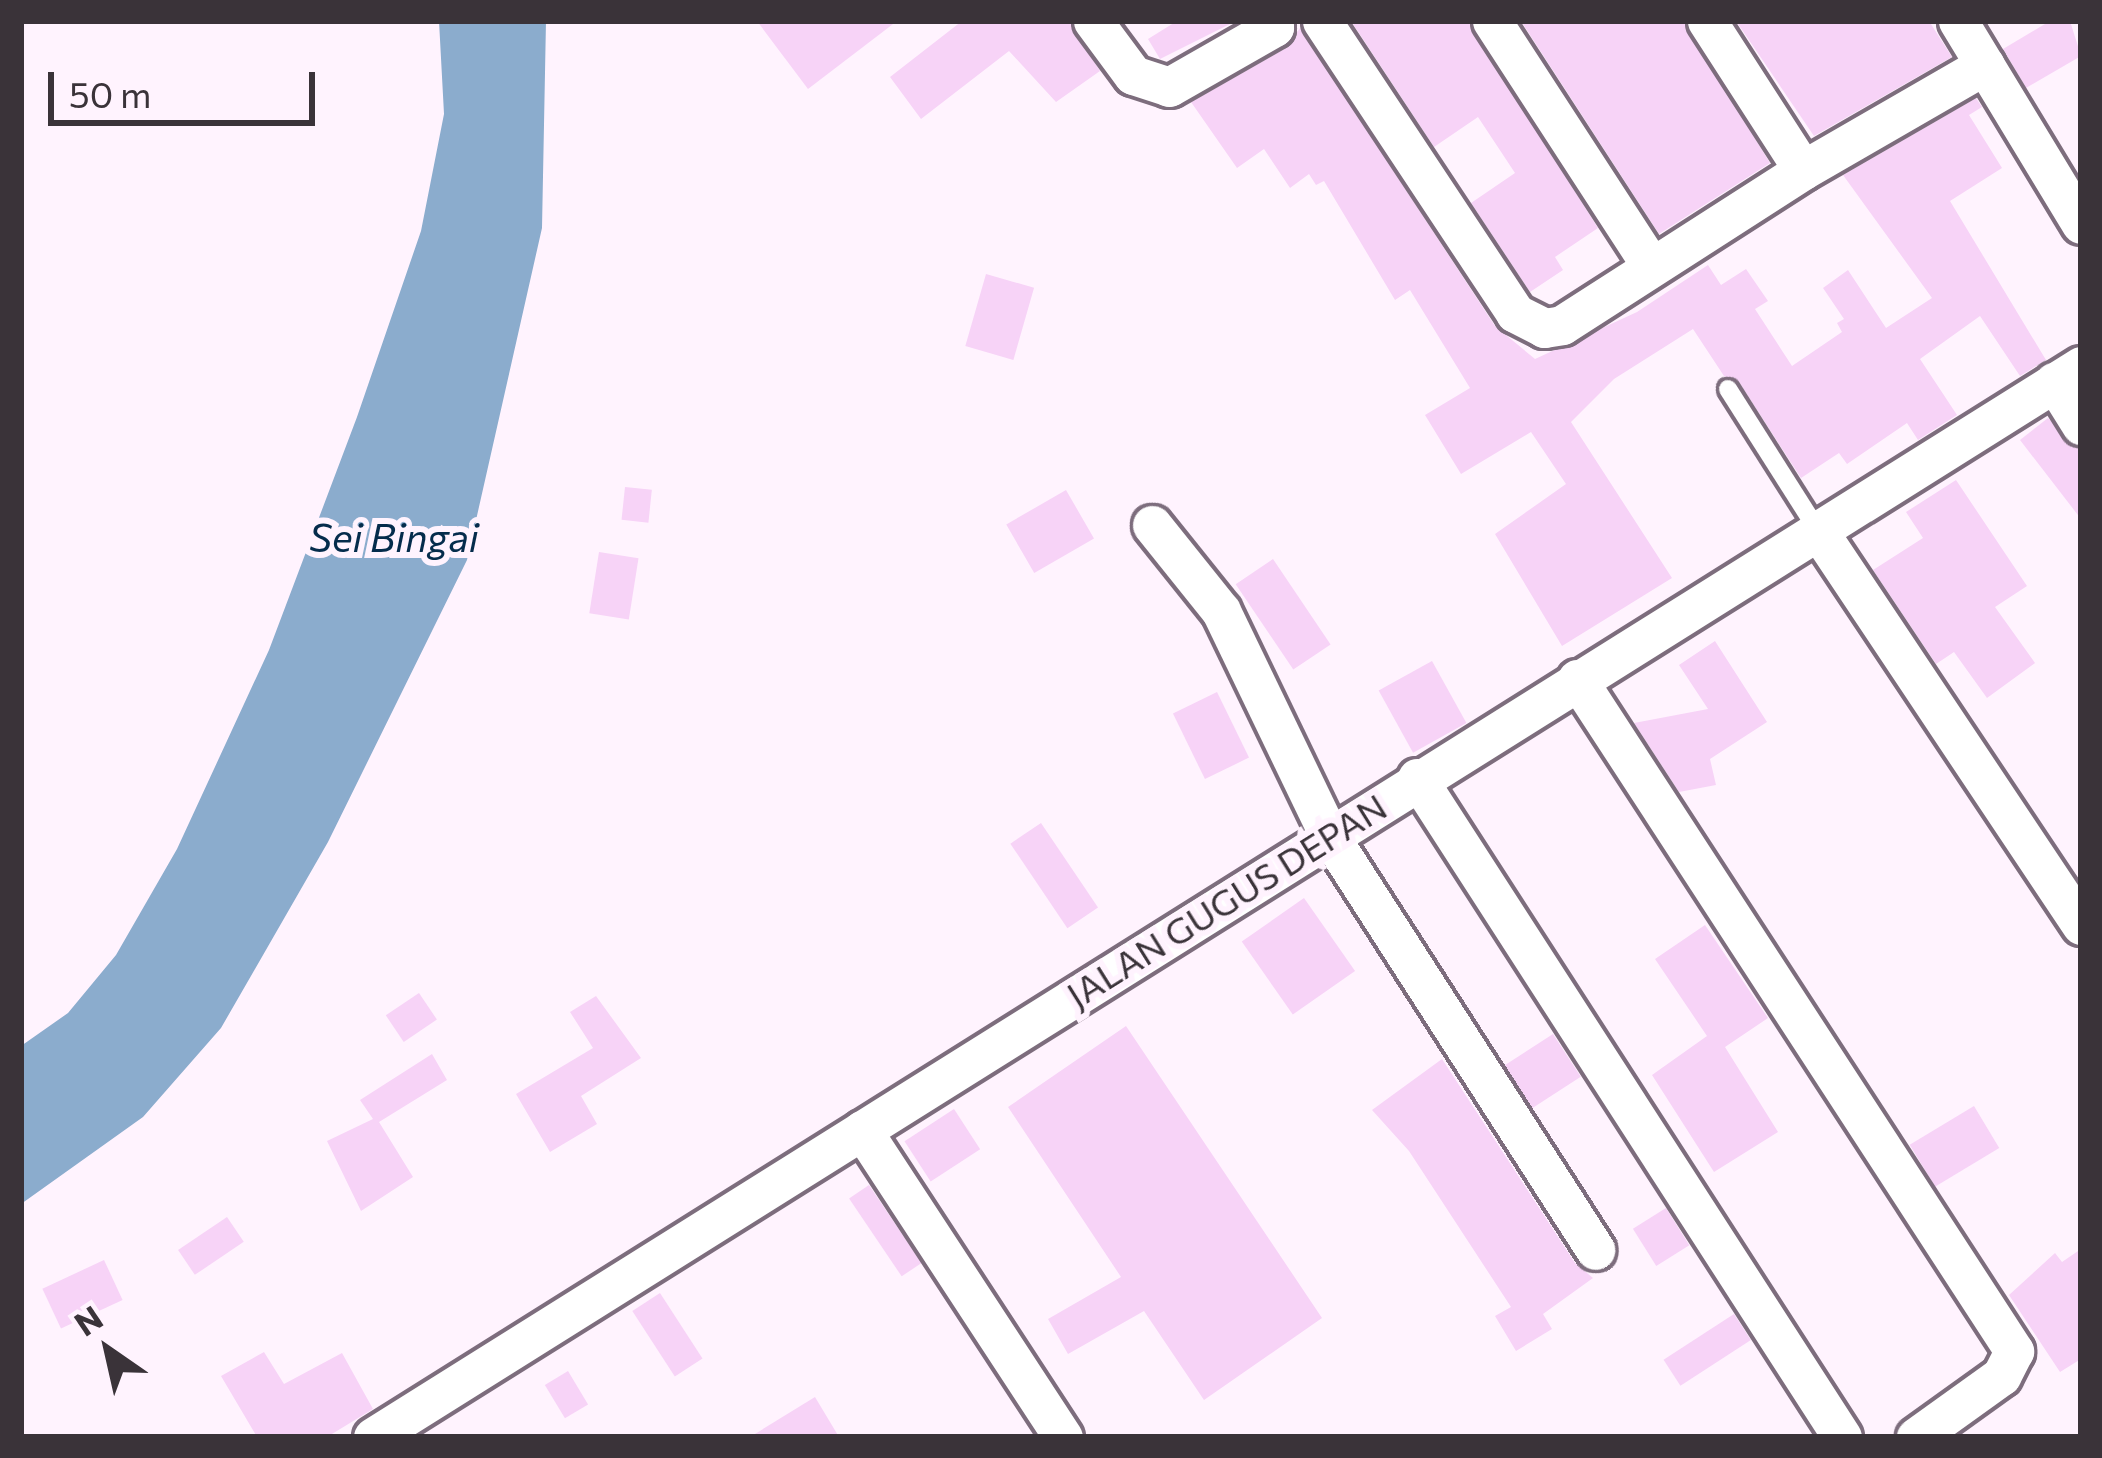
<!DOCTYPE html>
<style>
body{margin:0}
#map{position:relative;width:2102px;height:1458px;overflow:hidden;background:#fff3fe;font-family:Commissioner,sans-serif}
div>[style]{position:absolute}
.water>*{inset:0;background:#8baccd}
.building>*{inset:0;background:#f7d3f7;transform-origin:0 0}
.roads{filter:drop-shadow(3px 0 #7d6d7d) drop-shadow(-3px 0 #7d6d7d) drop-shadow(0 3px #7d6d7d) drop-shadow(0 -3px #7d6d7d)}
.service>*{height:18px;margin:-9px;padding:0 9px;transform-origin:9px;border-radius:9px;background:#fff}
.minor>*{height:39px;margin:-19.5px;padding:0 19.5px;transform-origin:19.5px;border-radius:19.5px;background:#fff}
span{translate:-50% -50%;white-space:nowrap;text-align:center;line-height:1.15;-webkit-text-stroke:12px #fff3fe;paint-order:stroke}
.street-label{font-size:36px;color:#3a3339}
.water-label{font-size:39px;color:#052c4c;font-style:italic}
.frame{position:absolute;inset:0;border:24px solid #3a3339;pointer-events:none}
.north{position:absolute;left:48px;top:1290px;width:120px;height:120px;-webkit-text-stroke:9px #fff3fe;paint-order:stroke;rotate:326deg;font-size:33px;font-weight:700;line-height:48px;text-align:center;color:#3a3339}
.north::after{content:'';display:block;margin:auto;width:42px;height:54px;background:#3a3339;clip-path:polygon(50% 0,100% 100%,50% 72%,0 100%)}
.scale{position:absolute;left:48px;top:72px;width:267px;height:54px;box-sizing:border-box;border:6px solid #3a3339;border-top:0;padding-left:15px;font-size:36px;line-height:42px;white-space:nowrap;color:#3a3339;-webkit-text-stroke:9px #fff3fe;paint-order:stroke}
</style>
<div id="map">
<div class="water">
<i style="clip-path:polygon(439px 21px,546px 21px,542px 228px,467px 560px,328px 842px,221px 1028px,143px 1117px,21px 1204px,21px 1046px,68px 1013px,116px 955px,177px 849px,269px 650px,357px 417px,421px 231px,444px 114px)"></i>
</div>
<div class="building">
<i style="clip-path:polygon(757px 21px,897px 21px,808px 89px)"></i>
<i style="clip-path:polygon(962px 21px,1069px 21px,1100px 71px,1056px 102px,1009px 51px,921px 119px,890px 77px)"></i>
<i style="clip-path:polygon(1177px 21px,1236px 21px,1160px 59px,1148px 39px)"></i>
<i style="clip-path:polygon(1351px 21px,1468px 21px,1598px 228px,1555px 257px,1563px 270px,1530px 292px,1471px 203px,1515px 173px,1478px 117px,1434px 147px)"></i>
<i style="clip-path:polygon(1521px 21px,1683px 21px,1770px 163px,1659px 234px)"></i>
<i style="clip-path:polygon(1736px 21px,1929px 21px,1952px 57px,1814px 136px)"></i>
<i style="clip-path:polygon(2050px 21px,2070px 21px,2081px 56px,2026px 88px,2003px 49px)"></i>
<i style="clip-path:polygon(1300px 28px,1495px 326px,1535px 359px,1637px 312px,1708px 265px,1721px 285px,1746px 269px,1768px 301px,1755px 309px,1792px 366px,1842px 332px,1837px 323px,1844px 319px,1823px 288px,1848px 270px,1886px 328px,1932px 298px,1843px 175px,1976px 98px,1982px 107px,1969px 115px,2002px 168px,1950px 201px,2046px 360px,2020px 376px,1980px 316px,1920px 359px,1957px 415px,1918px 440px,1907px 423px,1847px 464px,1839px 453px,1801px 478px,1739px 382px,1724px 376px,1693px 329px,1614px 379px,1571px 422px,1672px 578px,1562px 646px,1495px 534px,1566px 484px,1531px 432px,1461px 474px,1425px 415px,1470px 388px,1410px 290px,1395px 300px,1324px 181px,1316px 185px,1309px 174px,1290px 188px,1264px 149px,1237px 168px,1191px 102px,1286px 48px)"></i>
<i style="left:986px;top:274px;width:50px;height:75px;rotate:16deg"></i>
<i style="clip-path:polygon(2048px 418px,2081px 451px,2081px 519px,2020px 440px)"></i>
<i style="clip-path:polygon(1956px 480px,2027px 586px,1995px 607px,2035px 663px,1987px 698px,1954px 652px,1936px 664px,1873px 570px,1923px 538px,1906px 512px)"></i>
<i style="left:625px;top:487px;width:27px;height:33px;rotate:6deg"></i>
<i style="left:1066px;top:490px;width:56px;height:69px;rotate:60deg"></i>
<i style="left:599px;top:552px;width:40px;height:62px;rotate:9deg"></i>
<i style="left:1273px;top:559px;width:103px;height:45px;rotate:56deg"></i>
<i style="clip-path:polygon(1715px 641px,1767px 722px,1710px 759px,1716px 785px,1679px 792px,1634px 723px,1708px 709px,1679px 665px)"></i>
<i style="left:1432px;top:661px;width:71px;height:61px;rotate:61deg"></i>
<i style="left:1217px;top:692px;width:73px;height:49px;rotate:64deg"></i>
<i style="left:1041px;top:823px;width:102px;height:37px;rotate:56deg"></i>
<i style="left:1304px;top:898px;width:89px;height:76px;rotate:55deg"></i>
<i style="clip-path:polygon(1705px 925px,1768px 1018px,1725px 1047px,1778px 1132px,1714px 1172px,1652px 1075px,1707px 1036px,1655px 959px)"></i>
<i style="left:419px;top:993px;width:32px;height:40px;rotate:56deg"></i>
<i style="clip-path:polygon(596px 996px,641px 1058px,581px 1096px,597px 1124px,550px 1152px,516px 1094px,593px 1048px,570px 1012px)"></i>
<i style="clip-path:polygon(1126px 1026px,1322px 1318px,1204px 1400px,1144px 1311px,1068px 1354px,1048px 1319px,1121px 1277px,1008px 1107px)"></i>
<i style="left:1553px;top:1034px;width:51px;height:58px;rotate:57deg"></i>
<i style="clip-path:polygon(432px 1054px,447px 1080px,379px 1122px,413px 1177px,361px 1211px,327px 1141px,373px 1119px,360px 1100px)"></i>
<i style="clip-path:polygon(1442px 1059px,1575px 1263px,1593px 1278px,1543px 1314px,1552px 1329px,1516px 1351px,1495px 1316px,1511px 1307px,1409px 1151px,1372px 1110px)"></i>
<i style="left:1974px;top:1106px;width:49px;height:75px;rotate:59deg"></i>
<i style="left:954px;top:1109px;width:48px;height:59px;rotate:57deg"></i>
<i style="left:869px;top:1185px;width:94px;height:24px;rotate:56deg"></i>
<i style="left:1666px;top:1208px;width:44px;height:39px;rotate:58deg"></i>
<i style="left:227px;top:1217px;width:30px;height:59px;rotate:56deg"></i>
<i style="clip-path:polygon(2081px 1249px,2081px 1359px,2060px 1372px,2009px 1295px,2055px 1253px,2062px 1262px)"></i>
<i style="left:104px;top:1260px;width:44px;height:68px;rotate:65deg"></i>
<i style="left:660px;top:1293px;width:78px;height:33px;rotate:57deg"></i>
<i style="left:1734px;top:1314px;width:31px;height:84px;rotate:57deg"></i>
<i style="clip-path:polygon(264px 1352px,284px 1384px,342px 1353px,373px 1409px,327px 1437px,257px 1437px,221px 1376px)"></i>
<i style="left:568px;top:1371px;width:39px;height:27px;rotate:59deg"></i>
<i style="clip-path:polygon(815px 1397px,839px 1437px,750px 1437px)"></i>
</div>
<div class="roads">
<div class="service">
<i style="left:1728px;top:389px;width:166px;rotate:57.6deg"></i>
</div>
<div class="minor">
<i style="left:1093px;top:21px;width:67px;rotate:53.5deg"></i>
<i style="left:1133px;top:75px;width:38px;rotate:18deg"></i>
<i style="left:1169px;top:87px;width:121px;rotate:-29.7deg"></i>
<i style="left:1274px;top:27px;width:7px;rotate:-124deg"></i>
<i style="left:1322px;top:21px;width:350px;rotate:56.5deg"></i>
<i style="left:1515px;top:313px;width:33px;rotate:27deg"></i>
<i style="left:1544px;top:328px;width:18px;rotate:-9deg"></i>
<i style="left:1562px;top:325px;width:287px;rotate:-32.7deg"></i>
<i style="left:1803px;top:170px;width:210px;rotate:-30deg"></i>
<i style="left:1492px;top:21px;width:290px;rotate:57deg"></i>
<i style="left:1707px;top:21px;width:177px;rotate:57.2deg"></i>
<i style="left:1958px;top:21px;width:237px;rotate:58.8deg"></i>
<i style="left:2054px;top:382px;width:51px;rotate:57.9deg"></i>
<i style="left:1152px;top:525px;width:110px;rotate:51.3deg"></i>
<i style="left:1221px;top:611px;width:249px;rotate:64.3deg"></i>
<i style="left:1329px;top:835px;width:493px;rotate:57.3deg"></i>
<i style="left:1817px;top:529px;width:476px;rotate:56.3deg"></i>
<i style="left:1577px;top:679px;width:802px;rotate:56.96deg"></i>
<i style="left:2014px;top:1351px;width:28px;rotate:117deg"></i>
<i style="left:2001px;top:1376px;width:105px;rotate:144.3deg"></i>
<i style="left:1417px;top:778px;width:784px;rotate:57.18deg"></i>
<i style="left:862px;top:1130px;width:367px;rotate:56.8deg"></i>
<i style="left:373px;top:1437px;width:2016px;rotate:-32.09deg"></i>
</div>
</div>
<div class="street-label">
<span style="left:1226px;top:900px;rotate:-32deg">JALAN GUGUS DEPAN</span>
</div>
<div class="water-label">
<span style="left:394px;top:536px">Sei Bingai</span>
</div>
<div class="frame"></div>
<div class="north">N</div>
<div class="scale">50 m</div>
</div>
